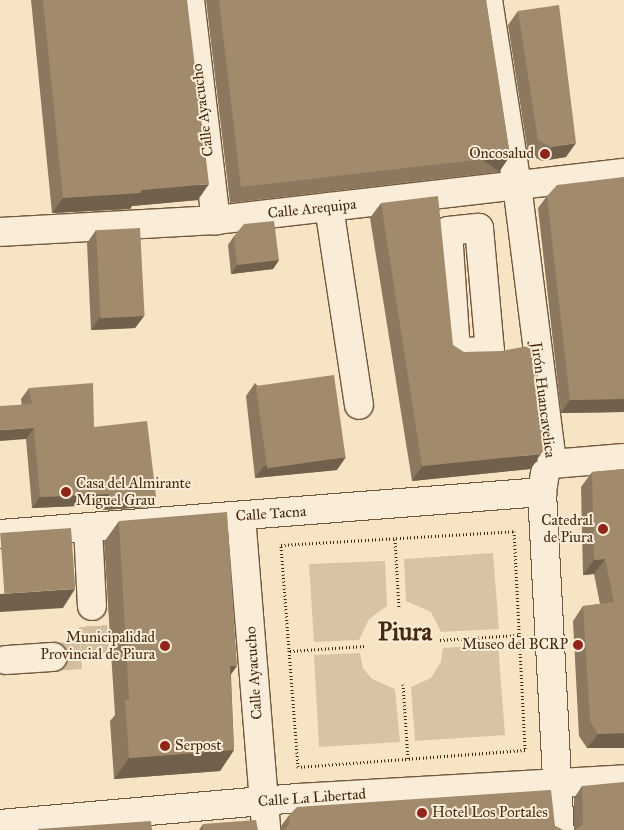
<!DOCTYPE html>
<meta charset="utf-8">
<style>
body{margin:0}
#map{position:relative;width:624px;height:830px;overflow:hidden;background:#f6e4c4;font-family:"IM FELL Great Primer",serif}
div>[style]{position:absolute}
.green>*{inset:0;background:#d8c4a5}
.minor-tunnel>*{height:28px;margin-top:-14px;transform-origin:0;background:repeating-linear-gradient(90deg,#d3bfa0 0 28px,transparent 0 42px)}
.path>*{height:3px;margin-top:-1.5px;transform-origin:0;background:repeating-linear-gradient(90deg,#462a0f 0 1px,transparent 0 3.5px)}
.roads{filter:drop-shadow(1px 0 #72583c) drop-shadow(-1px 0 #72583c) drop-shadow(0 1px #72583c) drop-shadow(0 -1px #72583c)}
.minor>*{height:28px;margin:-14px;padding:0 14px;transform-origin:14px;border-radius:14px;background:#f9edd9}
.wall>*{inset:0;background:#8b785e}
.shaded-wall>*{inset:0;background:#71614c;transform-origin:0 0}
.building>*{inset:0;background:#a28b6d;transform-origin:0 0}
.dots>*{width:14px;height:14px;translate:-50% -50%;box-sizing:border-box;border:2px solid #f9edd9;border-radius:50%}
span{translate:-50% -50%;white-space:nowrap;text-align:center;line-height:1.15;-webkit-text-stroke:4px #f9edd9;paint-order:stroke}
.street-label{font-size:15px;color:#462a0f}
.poi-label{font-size:15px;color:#462a0f}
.right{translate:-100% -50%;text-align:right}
.left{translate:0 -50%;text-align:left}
.town-label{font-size:25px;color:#462a0f;font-weight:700}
</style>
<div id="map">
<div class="green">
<i style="clip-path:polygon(493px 553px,499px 629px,441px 632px,431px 612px,406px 601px,404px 559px)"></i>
<i style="clip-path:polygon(385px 561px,387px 606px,369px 619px,359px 640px,314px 642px,309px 564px)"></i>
<i style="clip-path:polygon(498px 644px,505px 735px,415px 741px,411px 687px,431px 678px,441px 662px,443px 648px)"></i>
<i style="clip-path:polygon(360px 653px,363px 668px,372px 679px,395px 689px,400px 742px,319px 747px,314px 655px)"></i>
</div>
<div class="minor-tunnel">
<i style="left:53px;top:657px;width:42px;rotate:-4.1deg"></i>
<i style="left:95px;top:654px;width:48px;rotate:-93.6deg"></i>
</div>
<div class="path">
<i style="left:514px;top:531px;width:219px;rotate:87.1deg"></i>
<i style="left:525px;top:750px;width:228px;rotate:175.7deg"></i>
<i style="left:298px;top:767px;width:223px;rotate:-94.4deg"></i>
<i style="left:281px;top:545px;width:233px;rotate:-3.4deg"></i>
<i style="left:395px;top:539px;width:69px;rotate:86.7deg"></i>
<i style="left:440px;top:640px;width:80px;rotate:-3.6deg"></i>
<i style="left:290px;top:651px;width:75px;rotate:-3.8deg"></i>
<i style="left:403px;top:684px;width:75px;rotate:86.2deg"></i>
</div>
<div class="roads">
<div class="minor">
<i style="left:190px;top:0;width:222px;rotate:83.3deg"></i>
<i style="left:488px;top:0;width:187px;rotate:81.1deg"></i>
<i style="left:517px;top:185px;width:281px;rotate:82.8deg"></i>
<i style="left:329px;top:207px;width:200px;rotate:81.4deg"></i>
<i style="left:479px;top:228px;width:123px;rotate:84.9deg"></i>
<i style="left:490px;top:351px;width:34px;rotate:178deg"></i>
<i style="left:456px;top:352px;width:121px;rotate:-93.8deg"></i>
<i style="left:448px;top:231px;width:31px;rotate:-6deg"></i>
<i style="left:0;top:232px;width:216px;rotate:-3.2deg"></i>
<i style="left:216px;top:220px;width:411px;rotate:-6.6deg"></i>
<i style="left:552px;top:464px;width:72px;rotate:-4.8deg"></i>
<i style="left:545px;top:473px;width:19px;rotate:99deg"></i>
<i style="left:542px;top:492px;width:338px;rotate:87deg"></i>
<i style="left:241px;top:516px;width:315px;rotate:85.4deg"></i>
<i style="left:88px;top:528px;width:78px;rotate:87.1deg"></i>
<i style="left:0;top:534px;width:544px;rotate:-4.43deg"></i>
<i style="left:6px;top:660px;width:47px;rotate:-3.7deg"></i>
<i style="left:0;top:824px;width:300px;rotate:-5deg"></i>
<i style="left:299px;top:798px;width:326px;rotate:-3.3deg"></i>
</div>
</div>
<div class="wall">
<i style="clip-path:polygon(31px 0,187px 0,198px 200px,132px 206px,130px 209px,52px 213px)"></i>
<i style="clip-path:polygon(206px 0,486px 0,510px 156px,499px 172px,230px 203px)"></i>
<i style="clip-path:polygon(518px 11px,566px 157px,542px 161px,528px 154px,508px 25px)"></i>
<i style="clip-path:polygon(624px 177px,624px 412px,561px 413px,538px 208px,547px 196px)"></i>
<i style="clip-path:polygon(381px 203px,453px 345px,530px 469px,412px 481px,370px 218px)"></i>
<i style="clip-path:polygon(96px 230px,144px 316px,135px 328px,91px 330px,87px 243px)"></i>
<i style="clip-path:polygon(234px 236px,279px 260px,273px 269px,231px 274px,228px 245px)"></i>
<i style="clip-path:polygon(255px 383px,337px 470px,255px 478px,246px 396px)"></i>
<i style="clip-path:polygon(29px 388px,94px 427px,156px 496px,148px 507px,101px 510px,101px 505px,32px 508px,26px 439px,21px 399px)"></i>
<i style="clip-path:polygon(624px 469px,624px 748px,587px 748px,579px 736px,573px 621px,583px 606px,600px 604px,594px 574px,583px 575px,581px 487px,592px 472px)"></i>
<i style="clip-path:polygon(119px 521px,231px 675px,234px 750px,220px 771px,114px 779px,110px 721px,115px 715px,104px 542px)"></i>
<i style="clip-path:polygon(582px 786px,624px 830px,574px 830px,574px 798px)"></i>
<i style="clip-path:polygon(290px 814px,555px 826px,563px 830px,281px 830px,281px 826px)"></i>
<i style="clip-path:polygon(203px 824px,258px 830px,199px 830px)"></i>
</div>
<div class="shaded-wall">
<i style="clip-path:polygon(576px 143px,566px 157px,542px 161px,552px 147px)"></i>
<i style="left:510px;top:156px;width:19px;height:271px;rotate:125deg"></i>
<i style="clip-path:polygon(209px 184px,198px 200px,132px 206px,130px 209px,52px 213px,63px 198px)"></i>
<i style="clip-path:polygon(279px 260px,273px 269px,231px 274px,237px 265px)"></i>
<i style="clip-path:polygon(144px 316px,135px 328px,91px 330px,100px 317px)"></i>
<i style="clip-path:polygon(624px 399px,624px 412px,561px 413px,570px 400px)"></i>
<i style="clip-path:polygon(34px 428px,26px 439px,0 441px,0 430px)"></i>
<i style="clip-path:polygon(541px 454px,530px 469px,412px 481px,422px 466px)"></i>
<i style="clip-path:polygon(346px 457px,337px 470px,255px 478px,264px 466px)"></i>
<i style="clip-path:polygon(109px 494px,101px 505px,32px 508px,40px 497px)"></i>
<i style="clip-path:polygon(156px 496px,148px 507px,101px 510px,109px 499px)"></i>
<i style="clip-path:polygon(605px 559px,594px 574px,583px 575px,594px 560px)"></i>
<i style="clip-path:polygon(75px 589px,63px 608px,0 612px,0 594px)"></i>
<i style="clip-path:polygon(230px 666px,237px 666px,222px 687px)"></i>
<i style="clip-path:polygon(624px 733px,624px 748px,587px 748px,598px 734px)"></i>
<i style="clip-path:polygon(234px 750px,220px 771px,114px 779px,129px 758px)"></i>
</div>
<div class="building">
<i style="clip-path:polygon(43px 0,187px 0,209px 184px,141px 190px,141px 193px,63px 198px)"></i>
<i style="clip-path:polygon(219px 0,486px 0,510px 156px,241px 187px)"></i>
<i style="clip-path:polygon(559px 5px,576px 143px,552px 147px,538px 140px,518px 11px)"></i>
<i style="clip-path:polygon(624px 177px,624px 399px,570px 400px,547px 196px,557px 185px)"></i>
<i style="clip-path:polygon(438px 196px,453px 345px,464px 352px,501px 351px,534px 345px,547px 446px,541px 454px,422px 466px,381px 203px)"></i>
<i style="clip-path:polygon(274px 221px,279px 260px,237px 265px,234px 236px,244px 224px)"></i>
<i style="left:140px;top:228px;width:88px;height:44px;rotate:87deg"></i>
<i style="left:334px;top:375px;width:83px;height:79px;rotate:82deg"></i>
<i style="clip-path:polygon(93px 383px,94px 427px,147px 421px,156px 496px,109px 499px,109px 494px,40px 497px,34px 428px,0 430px,0 406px,32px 404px,29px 388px)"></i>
<i style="clip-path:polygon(624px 469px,624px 733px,598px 734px,590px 721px,583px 606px,614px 602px,605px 559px,594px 560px,592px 472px)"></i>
<i style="clip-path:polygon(227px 512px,237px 666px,230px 666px,234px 750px,129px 758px,125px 700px,129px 700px,119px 521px)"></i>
<i style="left:71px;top:528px;width:61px;height:71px;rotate:86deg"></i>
<i style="clip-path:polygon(624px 782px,624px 830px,575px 830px,583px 824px,582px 786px)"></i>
<i style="clip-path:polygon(551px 790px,555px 826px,563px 830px,284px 830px,289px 824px,290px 814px,297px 807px)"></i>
<i style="clip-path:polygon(256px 820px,258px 830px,203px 830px,203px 824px)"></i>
<i style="clip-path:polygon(151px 821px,152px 830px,38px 830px,38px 829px)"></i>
</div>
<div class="dots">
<i style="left:545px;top:154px;background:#8f2418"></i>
<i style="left:66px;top:492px;background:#8f2418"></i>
<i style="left:603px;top:529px;background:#8f2418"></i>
<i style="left:578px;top:645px;background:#8f2418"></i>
<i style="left:165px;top:646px;background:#8f2418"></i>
<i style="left:165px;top:746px;background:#8f2418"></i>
<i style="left:422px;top:813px;background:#8f2418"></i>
</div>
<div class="street-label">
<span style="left:203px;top:110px;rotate:-97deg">Calle Ayacucho</span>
<span style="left:312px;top:209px;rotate:-6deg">Calle Arequipa</span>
<span style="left:543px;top:400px;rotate:83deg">Jirón Huancavelica</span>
<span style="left:271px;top:514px;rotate:-4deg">Calle Tacna</span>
<span style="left:254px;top:673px;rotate:-94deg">Calle Ayacucho</span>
<span style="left:312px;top:798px;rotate:-4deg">Calle La Libertad</span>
</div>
<div class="poi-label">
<span class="right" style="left:534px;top:154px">Oncosalud</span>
<span class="left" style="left:76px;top:492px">Casa del Almirante<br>Miguel Grau</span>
<span class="right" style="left:593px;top:529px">Catedral<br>de Piura</span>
<span class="right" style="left:155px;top:646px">Municipalidad<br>Provincial de Piura</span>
<span class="right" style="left:568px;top:645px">Museo del BCRP</span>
<span class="left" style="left:175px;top:746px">Serpost</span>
<span class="left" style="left:432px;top:813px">Hotel Los Portales</span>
</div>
<div class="town-label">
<span style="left:405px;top:632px">Piura</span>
</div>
</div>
